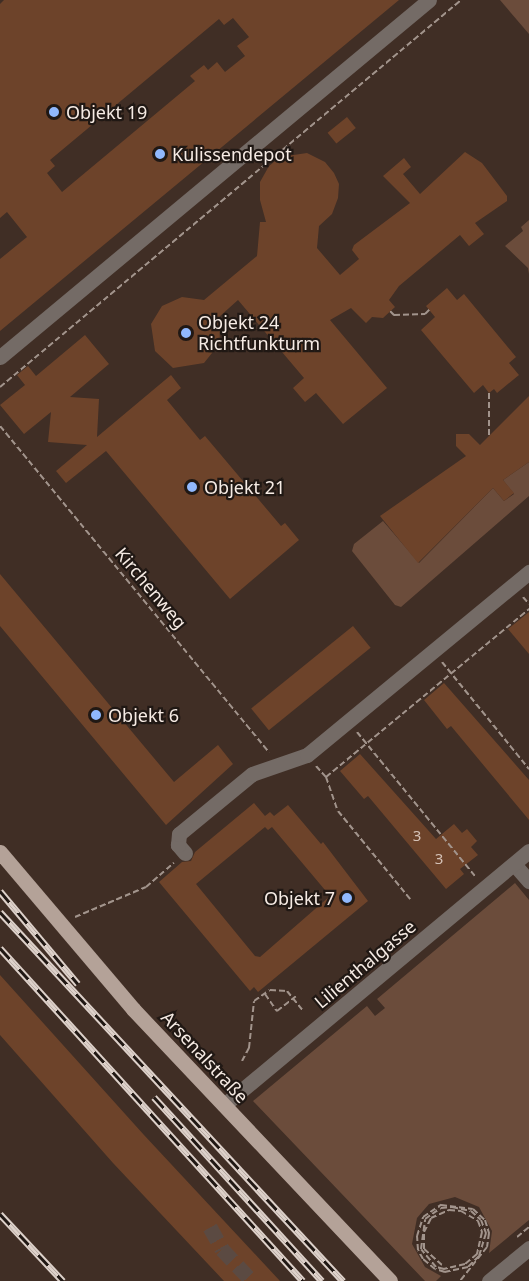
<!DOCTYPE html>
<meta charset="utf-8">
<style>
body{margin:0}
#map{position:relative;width:529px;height:1281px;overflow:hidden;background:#402e25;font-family:"Noto Sans",sans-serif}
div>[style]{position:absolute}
.green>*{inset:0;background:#6b4c3b}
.building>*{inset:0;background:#6d432a;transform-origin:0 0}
.minor-tunnel>*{height:15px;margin-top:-7.5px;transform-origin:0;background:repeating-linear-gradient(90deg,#5b4a42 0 15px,transparent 0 23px)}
.path>*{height:2px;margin-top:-1px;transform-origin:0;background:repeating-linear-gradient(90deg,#a2948c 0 6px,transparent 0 9px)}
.minor>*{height:15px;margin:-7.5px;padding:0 7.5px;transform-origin:7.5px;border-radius:7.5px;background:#746b66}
.major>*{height:15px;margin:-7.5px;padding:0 7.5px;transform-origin:7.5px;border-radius:7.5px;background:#b4a298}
.rail>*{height:7px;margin-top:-3.5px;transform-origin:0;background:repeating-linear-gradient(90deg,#201814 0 14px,#ddd1ca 0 28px);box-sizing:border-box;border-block:2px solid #ddd1ca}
.path-bridge>*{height:2px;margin-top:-1px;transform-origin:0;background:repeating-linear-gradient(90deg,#a2948c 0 6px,transparent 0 9px)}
.dots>*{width:16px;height:16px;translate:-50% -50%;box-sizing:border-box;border:3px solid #201814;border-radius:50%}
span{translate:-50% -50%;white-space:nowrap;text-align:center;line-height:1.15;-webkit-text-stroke:4.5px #201814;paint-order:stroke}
.number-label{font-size:15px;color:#d4c1b6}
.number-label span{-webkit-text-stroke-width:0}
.poi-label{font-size:18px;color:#f6ebe4}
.left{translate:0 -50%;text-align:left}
.right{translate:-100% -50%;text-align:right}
.street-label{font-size:18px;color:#f6ebe4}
</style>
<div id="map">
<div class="green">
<i style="clip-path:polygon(500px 0,529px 0,529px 34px)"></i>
<i style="clip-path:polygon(529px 220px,529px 274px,528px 268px,505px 246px,523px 231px,521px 227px)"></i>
<i style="clip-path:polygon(529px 462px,529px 496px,401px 607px,395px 605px,352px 551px,354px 544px,383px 521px,419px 563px,493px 488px,504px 501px,514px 494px,503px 480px)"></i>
<i style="clip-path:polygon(515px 883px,529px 900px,529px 1220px,489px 1253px,492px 1231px,479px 1207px,455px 1197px,429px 1204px,417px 1218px,412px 1244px,425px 1267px,441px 1276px,436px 1281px,425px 1281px,253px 1101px,367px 1006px,375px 1016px,385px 1008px,377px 999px)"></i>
</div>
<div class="building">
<i style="clip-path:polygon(evenodd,4px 0,399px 0,0 331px,0 259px,27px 237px,7px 212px,0 218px,0 4px,4px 0,233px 18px,249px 37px,237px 46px,245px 56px,225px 72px,217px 62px,208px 70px,204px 65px,190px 76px,195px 81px,62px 192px,47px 173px,55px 166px,50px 160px,219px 19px,224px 25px,233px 18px)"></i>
<i style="left:347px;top:117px;width:14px;height:25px;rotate:51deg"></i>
<i style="clip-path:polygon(465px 152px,482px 163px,507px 196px,507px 201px,475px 223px,484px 234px,469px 246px,460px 235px,399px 286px,389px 300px,395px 307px,383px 318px,372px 317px,366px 323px,351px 308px,330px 320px,387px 388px,343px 424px,316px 393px,305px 402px,293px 388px,304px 378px,238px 300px,219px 317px,220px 343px,204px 363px,173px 368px,155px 351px,151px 324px,162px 306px,182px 297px,204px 300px,257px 256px,260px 222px,266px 222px,260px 200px,260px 182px,269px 166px,280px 157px,307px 153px,325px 162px,334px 173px,339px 184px,338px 198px,332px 214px,319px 226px,317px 248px,340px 275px,359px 259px,352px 250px,354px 245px,410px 203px,383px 176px,404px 158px,411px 167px,403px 174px,420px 194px)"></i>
<i style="clip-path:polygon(447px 288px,457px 300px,464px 294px,516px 357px,509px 363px,519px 375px,497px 393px,494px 389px,489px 393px,483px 385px,474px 393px,421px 330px,435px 317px,426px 306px)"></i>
<i style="clip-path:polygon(85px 335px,109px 364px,70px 397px,99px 399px,97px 437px,171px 375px,181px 388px,167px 400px,200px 440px,205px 436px,281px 526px,285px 523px,299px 540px,230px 599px,106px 451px,66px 483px,56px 471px,87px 445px,48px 442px,51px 412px,24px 434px,0 405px,25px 385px,17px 375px,28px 366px,36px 376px)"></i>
<i style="clip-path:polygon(529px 396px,529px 462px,503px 480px,514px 493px,504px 501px,493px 488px,418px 563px,380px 516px,466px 456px,456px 446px,456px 434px,469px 434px,480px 445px)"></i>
<i style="clip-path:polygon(0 574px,174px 782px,218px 745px,233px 764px,166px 825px,0 626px)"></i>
<i style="clip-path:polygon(529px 612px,529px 654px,508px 629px)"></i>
<i style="left:353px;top:626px;width:28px;height:131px;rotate:51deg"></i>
<i style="clip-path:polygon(444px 683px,529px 780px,529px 820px,451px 726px,447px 729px,424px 700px)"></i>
<i style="clip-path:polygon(360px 754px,436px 839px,454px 824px,462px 833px,467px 829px,477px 841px,471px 847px,478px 855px,460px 869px,464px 874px,446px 889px,368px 796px,364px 799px,340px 771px)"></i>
<i style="clip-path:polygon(evenodd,254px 803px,265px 816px,270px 812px,274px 816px,288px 805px,321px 844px,323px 842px,368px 901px,258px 992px,254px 987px,250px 991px,159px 882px,182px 862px,191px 861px,195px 852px,254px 803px,265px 827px,268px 830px,272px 827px,330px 896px,260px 957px,255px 956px,196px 884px,265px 827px)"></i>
<i style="clip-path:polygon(0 975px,144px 1135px,280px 1281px,224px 1281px,113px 1163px,0 1035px)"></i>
</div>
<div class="minor-tunnel">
<i style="left:210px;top:1227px;width:25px;rotate:61deg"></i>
<i style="left:222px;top:1249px;width:44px;rotate:46.8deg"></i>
</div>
<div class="path">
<i style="left:390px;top:311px;width:6px;rotate:45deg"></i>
<i style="left:394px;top:315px;width:31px;rotate:-2deg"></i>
<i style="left:425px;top:314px;width:6px;rotate:-45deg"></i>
<i style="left:0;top:387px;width:602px;rotate:-40.01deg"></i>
<i style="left:0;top:426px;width:423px;rotate:50.5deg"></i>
<i style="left:489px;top:435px;width:42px;rotate:-90deg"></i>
<i style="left:523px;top:597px;width:9px;rotate:49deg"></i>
<i style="left:442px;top:662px;width:138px;rotate:50.9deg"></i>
<i style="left:357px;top:732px;width:186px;rotate:50.7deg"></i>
<i style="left:316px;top:766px;width:15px;rotate:48deg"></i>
<i style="left:326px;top:777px;width:36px;rotate:71deg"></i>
<i style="left:338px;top:811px;width:114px;rotate:50.7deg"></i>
<i style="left:326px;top:777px;width:264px;rotate:-39.6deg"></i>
<i style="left:75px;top:917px;width:77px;rotate:-22.9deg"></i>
<i style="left:146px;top:887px;width:37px;rotate:-41deg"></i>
<i style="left:265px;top:994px;width:21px;rotate:55deg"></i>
<i style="left:277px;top:1011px;width:24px;rotate:-38deg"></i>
<i style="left:242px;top:1061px;width:15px;rotate:-62deg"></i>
<i style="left:249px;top:1048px;width:47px;rotate:-83.9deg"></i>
<i style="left:254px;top:1001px;width:19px;rotate:-35deg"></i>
<i style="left:270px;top:990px;width:17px;rotate:3deg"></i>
<i style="left:287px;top:991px;width:26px;rotate:51deg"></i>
<i style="left:517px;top:1237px;width:16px;rotate:-40deg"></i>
</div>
<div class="minor">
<i style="left:0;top:357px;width:558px;rotate:-39.77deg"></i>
<i style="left:185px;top:853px;width:11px;rotate:-131deg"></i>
<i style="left:178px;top:845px;width:11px;rotate:-85deg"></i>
<i style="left:179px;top:834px;width:94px;rotate:-39.4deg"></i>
<i style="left:252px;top:774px;width:58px;rotate:-19.1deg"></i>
<i style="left:307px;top:755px;width:288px;rotate:-39.5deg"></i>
<i style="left:514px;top:864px;width:23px;rotate:49deg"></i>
<i style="left:224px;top:1105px;width:397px;rotate:-39.8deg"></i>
<i style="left:489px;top:1281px;width:52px;rotate:-39.5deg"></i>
</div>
<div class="major">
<i style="left:0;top:852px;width:206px;rotate:49.7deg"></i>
<i style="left:133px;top:1009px;width:374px;rotate:46.6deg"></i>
</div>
<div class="rail">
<i style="left:0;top:891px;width:121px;rotate:50deg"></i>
<i style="left:0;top:912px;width:504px;rotate:47.09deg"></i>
<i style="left:0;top:948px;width:450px;rotate:47.7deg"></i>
<i style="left:154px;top:1097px;width:249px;rotate:47.6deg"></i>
<i style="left:0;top:1214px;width:92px;rotate:46.8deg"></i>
</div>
<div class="path-bridge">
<i style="left:442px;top:1265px;width:24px;rotate:-138deg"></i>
<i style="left:424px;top:1249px;width:17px;rotate:-90deg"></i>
<i style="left:424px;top:1232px;width:16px;rotate:-63deg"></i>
<i style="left:431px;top:1218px;width:20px;rotate:-24deg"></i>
<i style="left:449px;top:1210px;width:12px;rotate:5deg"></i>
<i style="left:461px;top:1211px;width:20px;rotate:30deg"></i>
<i style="left:478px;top:1221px;width:12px;rotate:70deg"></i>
<i style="left:482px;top:1232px;width:23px;rotate:103deg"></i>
<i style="left:477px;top:1254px;width:16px;rotate:140deg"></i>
<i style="left:465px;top:1264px;width:22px;rotate:167deg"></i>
<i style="left:444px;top:1269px;width:8px;rotate:-166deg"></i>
<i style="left:436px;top:1267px;width:23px;rotate:-130deg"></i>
<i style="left:421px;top:1249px;width:30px;rotate:-82deg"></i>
<i style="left:425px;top:1219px;width:19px;rotate:-35deg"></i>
<i style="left:441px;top:1208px;width:11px;rotate:-5deg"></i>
<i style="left:452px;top:1207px;width:19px;rotate:12deg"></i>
<i style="left:471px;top:1211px;width:13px;rotate:42deg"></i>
<i style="left:481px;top:1220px;width:14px;rotate:69deg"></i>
<i style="left:486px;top:1233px;width:24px;rotate:107deg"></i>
<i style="left:479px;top:1256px;width:16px;rotate:135deg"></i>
<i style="left:468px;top:1267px;width:24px;rotate:168deg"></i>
<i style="left:445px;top:1272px;width:10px;rotate:-163deg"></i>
<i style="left:435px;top:1269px;width:16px;rotate:-140deg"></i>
<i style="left:423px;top:1259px;width:10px;rotate:-119deg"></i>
<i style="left:418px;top:1250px;width:14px;rotate:-94deg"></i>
<i style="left:417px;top:1236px;width:20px;rotate:-72deg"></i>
<i style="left:423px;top:1217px;width:22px;rotate:-34deg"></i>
<i style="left:441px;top:1205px;width:32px;rotate:7deg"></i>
<i style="left:473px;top:1209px;width:16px;rotate:43deg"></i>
<i style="left:485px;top:1220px;width:14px;rotate:73deg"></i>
<i style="left:489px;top:1233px;width:14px;rotate:98deg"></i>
<i style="left:487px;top:1247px;width:43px;rotate:128.5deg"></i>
</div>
<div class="dots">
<i style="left:54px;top:112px;background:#90b8fd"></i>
<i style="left:160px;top:154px;background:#90b8fd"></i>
<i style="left:186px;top:333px;background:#90b8fd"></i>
<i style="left:192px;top:487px;background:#90b8fd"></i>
<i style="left:96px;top:715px;background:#90b8fd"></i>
<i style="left:347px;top:898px;background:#90b8fd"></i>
</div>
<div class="number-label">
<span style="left:417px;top:836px">3</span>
<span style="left:439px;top:859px">3</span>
</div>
<div class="poi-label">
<span class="left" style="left:66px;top:112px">Objekt 19</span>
<span class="left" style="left:172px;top:154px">Kulissendepot</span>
<span class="left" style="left:198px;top:333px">Objekt 24<br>Richtfunkturm</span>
<span class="left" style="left:204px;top:487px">Objekt 21</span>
<span class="left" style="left:108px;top:715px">Objekt 6</span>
<span class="right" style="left:335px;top:898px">Objekt 7</span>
</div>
<div class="street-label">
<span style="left:151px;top:588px;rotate:50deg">Kirchenweg</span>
<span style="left:365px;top:964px;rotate:-40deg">Lilienthalgasse</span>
<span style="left:205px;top:1057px;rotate:47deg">Arsenalstraße</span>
</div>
</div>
